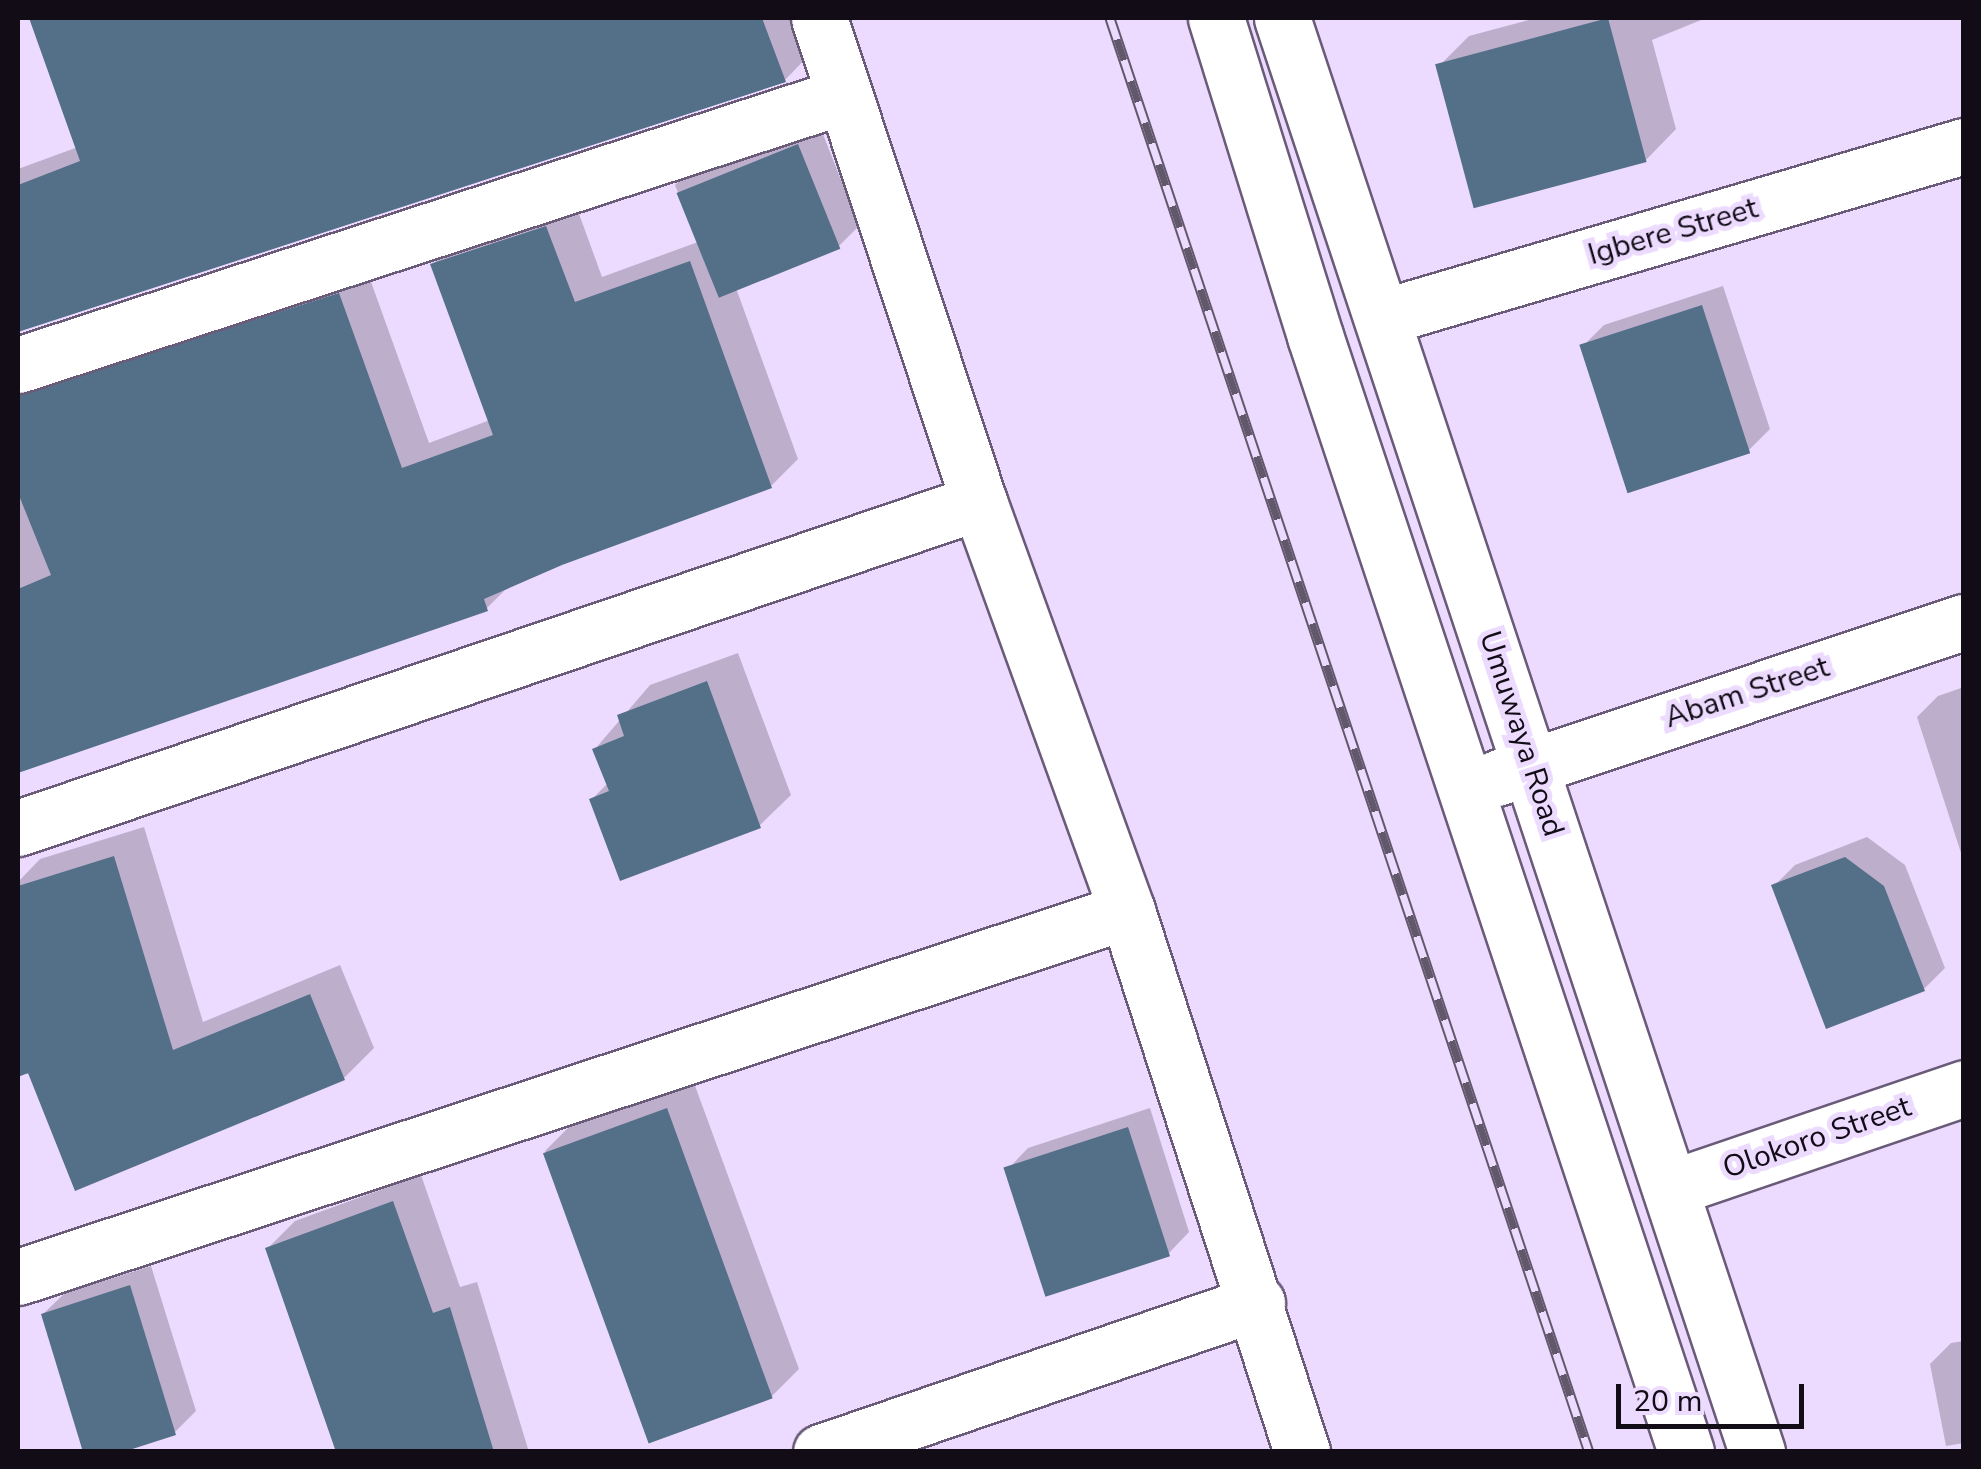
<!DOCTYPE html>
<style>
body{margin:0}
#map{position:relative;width:1981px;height:1469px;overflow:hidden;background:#eddbff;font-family:"Nunito Sans",sans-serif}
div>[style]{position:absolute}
.shadow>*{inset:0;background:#0003}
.building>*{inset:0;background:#546f88;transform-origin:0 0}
.roads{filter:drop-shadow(2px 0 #6a5b79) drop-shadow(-2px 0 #6a5b79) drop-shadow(0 2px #6a5b79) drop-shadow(0 -2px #6a5b79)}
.minor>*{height:55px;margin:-27.5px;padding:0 27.5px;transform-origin:27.5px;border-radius:27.5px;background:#fff}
.rail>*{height:11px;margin-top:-5.5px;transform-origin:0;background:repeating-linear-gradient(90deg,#eddbff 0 22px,#62586c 0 44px);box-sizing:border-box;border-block:2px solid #62586c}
span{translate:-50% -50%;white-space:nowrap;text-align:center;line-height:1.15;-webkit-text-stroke:10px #eddbff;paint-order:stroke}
.street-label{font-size:30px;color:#120c17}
.frame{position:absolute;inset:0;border:20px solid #120c17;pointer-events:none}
.scale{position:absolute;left:1616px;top:1384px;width:188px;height:45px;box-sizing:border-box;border:5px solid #120c17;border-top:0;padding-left:12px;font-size:30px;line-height:35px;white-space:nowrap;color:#120c17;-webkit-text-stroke:8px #eddbff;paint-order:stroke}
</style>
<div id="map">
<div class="shadow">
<i style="clip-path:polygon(32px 18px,798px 18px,812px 52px,785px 80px,18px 330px,18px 169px,78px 147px)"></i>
<i style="clip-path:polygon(1536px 18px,1706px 18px,1652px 40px,1676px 129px,1646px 160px,1438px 67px,1469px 36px)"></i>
<i style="clip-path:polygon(819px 124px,859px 226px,838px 247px,736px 288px,798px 459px,771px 486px,562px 563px,510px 585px,486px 609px,18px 771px,18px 350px,366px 268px,429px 443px,490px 420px,433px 264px,460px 237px,574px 200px,602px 277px,698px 242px,675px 185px,697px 164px)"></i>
<i style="clip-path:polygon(1723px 286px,1770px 429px,1749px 450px,1583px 346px,1604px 325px)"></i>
<i style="clip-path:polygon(738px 653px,791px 795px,760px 825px,621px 878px,592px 799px,608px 783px,595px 749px,650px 685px)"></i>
<i style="clip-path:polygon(1964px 687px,1964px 853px,1961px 853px,1917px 717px,1938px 696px)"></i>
<i style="clip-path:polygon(144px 827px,203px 1022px,340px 965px,374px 1048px,344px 1078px,18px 1074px,18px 882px,40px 859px)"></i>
<i style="clip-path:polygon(1867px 837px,1905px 865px,1945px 968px,1924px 989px,1774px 886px,1795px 865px)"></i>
<i style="clip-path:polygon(694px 1083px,799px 1369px,772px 1396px,545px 1151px,572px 1124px)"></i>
<i style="clip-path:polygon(1150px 1108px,1189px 1232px,1168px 1254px,1007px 1170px,1028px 1148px)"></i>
<i style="clip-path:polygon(421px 1175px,460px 1287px,477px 1282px,529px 1452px,338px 1452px,268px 1248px,295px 1221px)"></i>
<i style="clip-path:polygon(151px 1266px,196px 1411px,175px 1432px,43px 1314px,65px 1293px)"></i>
<i style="clip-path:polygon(1964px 1341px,1964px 1443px,1946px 1446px,1930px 1364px,1951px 1343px)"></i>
</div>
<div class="building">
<i style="clip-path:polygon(29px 18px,762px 18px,786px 82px,18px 332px,18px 185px,80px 161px)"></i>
<i style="left:1608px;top:18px;width:149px;height:179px;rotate:75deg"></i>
<i style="left:798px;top:144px;width:113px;height:131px;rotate:68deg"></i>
<i style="clip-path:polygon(546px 226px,575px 302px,690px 261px,772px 488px,562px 565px,484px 599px,488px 611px,18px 773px,18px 589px,51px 575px,18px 493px,18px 395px,339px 293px,402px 468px,493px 435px,430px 264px)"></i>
<i style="left:1702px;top:305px;width:156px;height:129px;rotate:72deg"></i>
<i style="clip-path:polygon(707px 681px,761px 828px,620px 881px,589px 799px,609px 791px,592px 749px,624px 736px,617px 715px)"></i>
<i style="clip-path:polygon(114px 856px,173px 1050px,310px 994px,345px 1080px,75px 1191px,28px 1073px,18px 1077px,18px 886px)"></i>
<i style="clip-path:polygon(1845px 857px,1884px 886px,1925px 991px,1826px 1029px,1771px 885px)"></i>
<i style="left:667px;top:1108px;width:309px;height:132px;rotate:70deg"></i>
<i style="left:1128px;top:1127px;width:136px;height:131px;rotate:72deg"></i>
<i style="clip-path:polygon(393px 1201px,433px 1313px,450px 1307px,494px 1452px,336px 1452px,265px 1248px)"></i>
<i style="clip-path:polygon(130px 1285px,176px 1435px,123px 1452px,83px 1452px,41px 1314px)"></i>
</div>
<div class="roads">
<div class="minor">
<i style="left:819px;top:18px;width:510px;rotate:71.71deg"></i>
<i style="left:979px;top:502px;width:435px;rotate:70.1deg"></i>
<i style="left:1127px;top:911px;width:569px;rotate:72.07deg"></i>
<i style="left:1216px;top:18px;width:333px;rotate:72.7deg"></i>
<i style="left:1315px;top:336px;width:1176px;rotate:71.61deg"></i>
<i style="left:1282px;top:18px;width:1511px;rotate:71.67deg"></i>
<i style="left:1383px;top:317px;width:606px;rotate:-16.4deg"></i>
<i style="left:18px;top:365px;width:868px;rotate:-18.06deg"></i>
<i style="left:1497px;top:778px;width:492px;rotate:-18.5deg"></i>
<i style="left:18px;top:828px;width:1015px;rotate:-18.74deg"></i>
<i style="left:1671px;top:1188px;width:310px;rotate:-18.8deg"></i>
<i style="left:18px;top:1277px;width:1168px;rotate:-18.26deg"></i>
<i style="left:821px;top:1452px;width:461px;rotate:-18.9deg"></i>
</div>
</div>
<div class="rail">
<i style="left:1110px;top:18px;width:1512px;rotate:71.53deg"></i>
</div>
<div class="street-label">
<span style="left:1673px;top:232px;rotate:-16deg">Igbere Street</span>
<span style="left:1747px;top:693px;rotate:-18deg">Abam Street</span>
<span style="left:1521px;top:734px;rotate:72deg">Umuwaya Road</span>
<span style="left:1817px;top:1138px;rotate:-19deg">Olokoro Street</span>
</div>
<div class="frame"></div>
<div class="scale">20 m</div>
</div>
